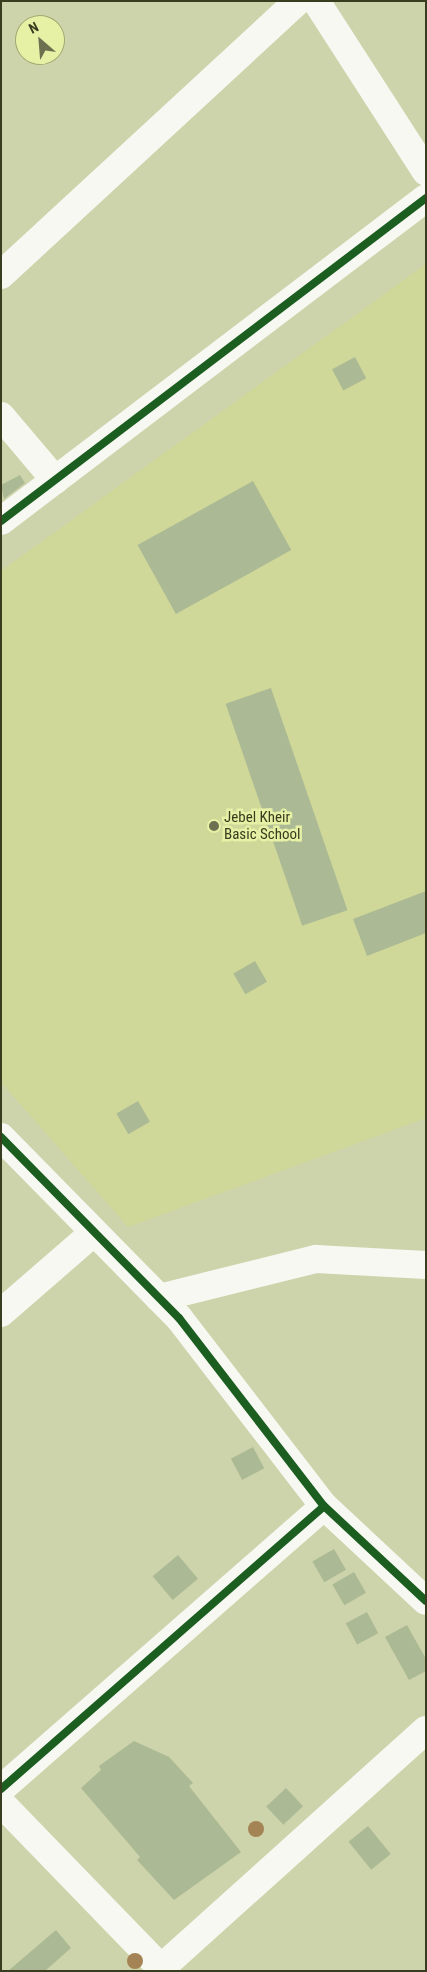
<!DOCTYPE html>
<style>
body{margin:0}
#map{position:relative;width:427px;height:1972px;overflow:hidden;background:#cdd3aa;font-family:"Roboto Condensed",sans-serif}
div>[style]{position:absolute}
.built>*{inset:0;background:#d0d899}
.building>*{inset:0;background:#abba94;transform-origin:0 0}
.minor>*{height:28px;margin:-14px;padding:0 14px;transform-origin:14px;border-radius:14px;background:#f8f8f2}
.cycleway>*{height:8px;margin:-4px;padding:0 4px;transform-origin:4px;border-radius:4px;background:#1b5e20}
.trees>*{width:16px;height:16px;margin:-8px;border-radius:50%;background:#a48454}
.dots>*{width:14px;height:14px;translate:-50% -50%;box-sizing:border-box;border:2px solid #e6f1a6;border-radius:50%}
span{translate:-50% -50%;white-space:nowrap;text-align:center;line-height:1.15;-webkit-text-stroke:5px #e6f1a6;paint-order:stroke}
.poi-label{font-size:15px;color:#393c1e}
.left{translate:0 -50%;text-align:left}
.frame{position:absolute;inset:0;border:2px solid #393c1e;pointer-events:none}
.north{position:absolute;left:15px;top:15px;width:50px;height:50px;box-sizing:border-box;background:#e6f1a6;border:1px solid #a1a970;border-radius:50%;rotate:333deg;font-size:14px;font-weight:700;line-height:20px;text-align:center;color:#393c1e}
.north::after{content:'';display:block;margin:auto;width:18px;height:22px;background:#6d714f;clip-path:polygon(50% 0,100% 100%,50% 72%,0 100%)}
</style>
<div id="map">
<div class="built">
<i style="clip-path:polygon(426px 264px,426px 1118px,128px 1227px,1px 1082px,1px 571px)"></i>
</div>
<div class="building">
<i style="left:355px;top:357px;width:24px;height:26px;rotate:62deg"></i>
<i style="clip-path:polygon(20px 475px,25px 483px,4px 499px,1px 485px)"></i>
<i style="left:253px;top:481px;width:79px;height:132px;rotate:61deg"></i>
<i style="left:271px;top:688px;width:235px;height:48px;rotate:71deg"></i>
<i style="clip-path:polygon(426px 891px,426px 933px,367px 956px,353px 919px)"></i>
<i style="left:255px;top:961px;width:24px;height:25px;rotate:60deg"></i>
<i style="left:138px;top:1101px;width:24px;height:25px;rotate:60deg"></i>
<i style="left:253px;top:1447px;width:24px;height:25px;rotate:62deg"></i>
<i style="left:334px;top:1549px;width:24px;height:25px;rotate:60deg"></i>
<i style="left:178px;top:1555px;width:31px;height:33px;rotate:50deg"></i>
<i style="left:354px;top:1572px;width:24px;height:25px;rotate:60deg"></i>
<i style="left:367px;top:1612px;width:24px;height:24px;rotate:62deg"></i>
<i style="clip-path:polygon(407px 1625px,426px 1659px,426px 1671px,409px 1680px,385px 1637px)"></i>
<i style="clip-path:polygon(134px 1741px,169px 1757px,193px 1783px,189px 1786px,241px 1852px,174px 1900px,137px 1860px,140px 1857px,81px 1788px,101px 1770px,99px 1766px)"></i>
<i style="left:286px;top:1788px;width:25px;height:27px;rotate:47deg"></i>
<i style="left:368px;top:1826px;width:36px;height:25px;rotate:51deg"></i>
<i style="clip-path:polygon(56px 1930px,71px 1948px,45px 1971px,8px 1971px)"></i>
</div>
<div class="minor">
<i style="left:316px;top:1px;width:203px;rotate:57.2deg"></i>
<i style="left:1px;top:275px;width:404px;rotate:-42.7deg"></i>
<i style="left:1px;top:416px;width:84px;rotate:49.8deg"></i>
<i style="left:1px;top:521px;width:534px;rotate:-37.23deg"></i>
<i style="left:1px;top:1137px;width:254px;rotate:45.5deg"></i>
<i style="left:179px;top:1318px;width:237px;rotate:52.4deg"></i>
<i style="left:324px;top:1506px;width:139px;rotate:43deg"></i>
<i style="left:159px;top:1298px;width:162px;rotate:-14deg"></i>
<i style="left:316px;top:1259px;width:110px;rotate:3.1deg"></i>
<i style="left:1px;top:1313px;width:122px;rotate:-41deg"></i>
<i style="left:1px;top:1789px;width:429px;rotate:-41.2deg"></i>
<i style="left:1px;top:1803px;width:234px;rotate:45.9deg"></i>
<i style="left:158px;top:1971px;width:360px;rotate:-42deg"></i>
</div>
<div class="cycleway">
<i style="left:1px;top:521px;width:534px;rotate:-37.23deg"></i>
<i style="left:1px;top:1137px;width:254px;rotate:45.5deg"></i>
<i style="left:179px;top:1318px;width:237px;rotate:52.4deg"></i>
<i style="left:324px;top:1506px;width:139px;rotate:43deg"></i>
<i style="left:1px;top:1789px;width:429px;rotate:-41.2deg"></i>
</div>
<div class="trees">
<i style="left:256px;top:1829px"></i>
<i style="left:135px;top:1961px"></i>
</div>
<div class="dots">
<i style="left:214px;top:826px;background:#6d714f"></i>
</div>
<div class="poi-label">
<span class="left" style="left:224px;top:826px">Jebel Kheir<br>Basic School</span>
</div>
<div class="frame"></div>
<div class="north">N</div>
</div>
